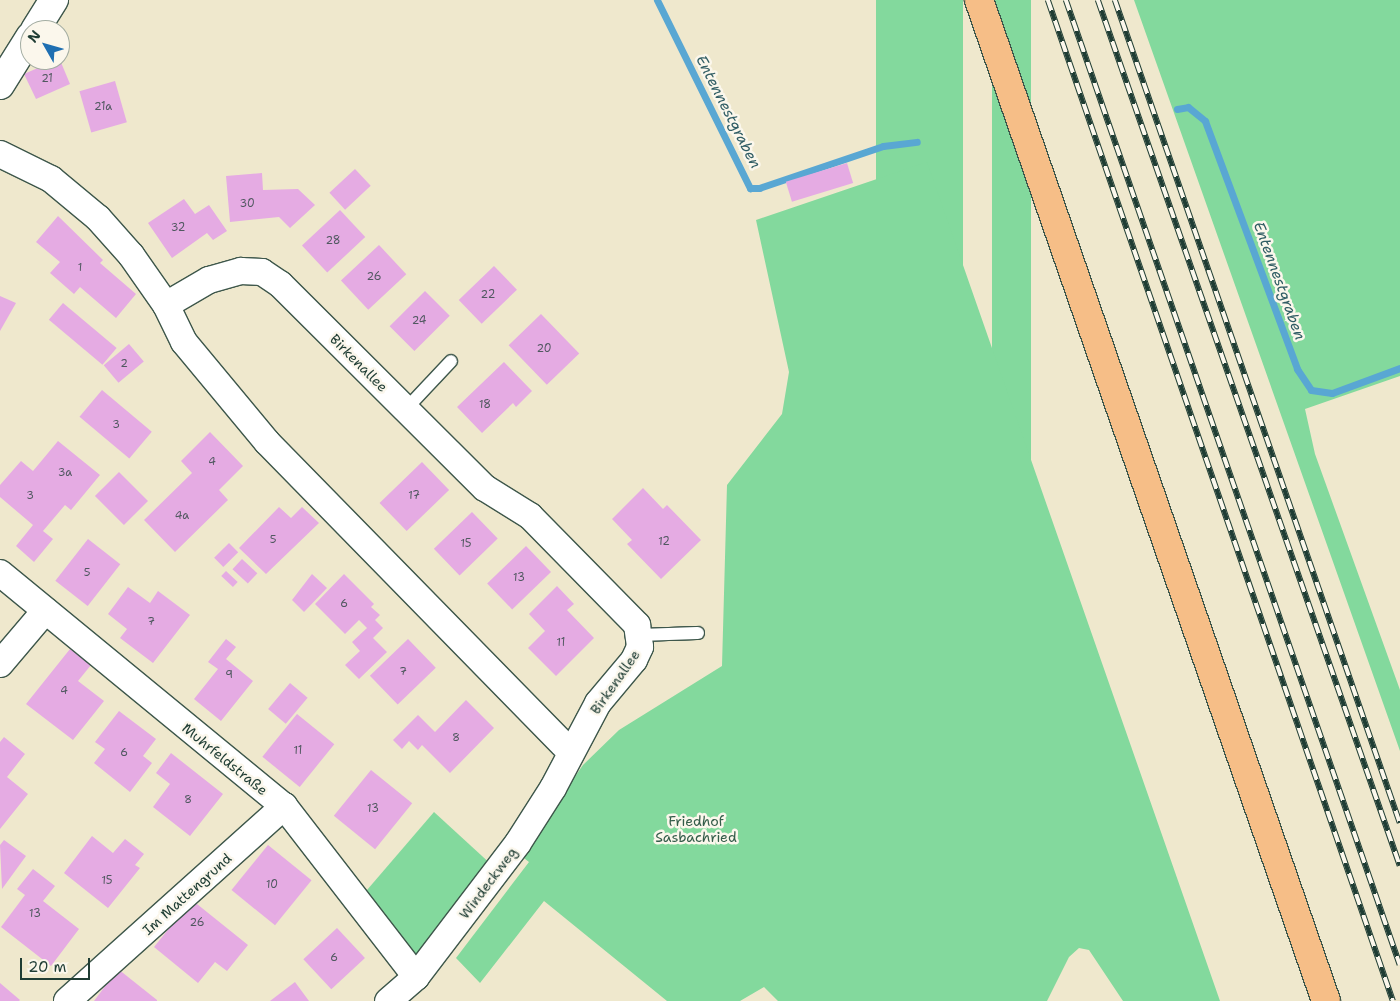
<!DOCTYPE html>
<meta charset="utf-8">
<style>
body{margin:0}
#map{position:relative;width:1400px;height:1001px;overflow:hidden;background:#efe8cd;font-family:"Shantell Sans",sans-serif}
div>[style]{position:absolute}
.green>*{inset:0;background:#83d99d;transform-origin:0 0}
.stream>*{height:7px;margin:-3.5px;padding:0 3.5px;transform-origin:3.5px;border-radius:3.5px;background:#59a7d3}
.building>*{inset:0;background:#e5abe3;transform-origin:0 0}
.roads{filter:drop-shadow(1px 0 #3e574b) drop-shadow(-1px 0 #3e574b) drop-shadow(0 1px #3e574b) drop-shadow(0 -1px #3e574b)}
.service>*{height:12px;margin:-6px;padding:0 6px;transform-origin:6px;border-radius:6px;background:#fff}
.minor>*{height:26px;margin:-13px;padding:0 13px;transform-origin:13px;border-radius:13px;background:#fff}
.tertiary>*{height:28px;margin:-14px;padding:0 14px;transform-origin:14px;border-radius:14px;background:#fff}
.primary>*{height:28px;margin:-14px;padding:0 14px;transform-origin:14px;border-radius:14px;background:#f6be87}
.rail>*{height:5.5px;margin-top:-2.75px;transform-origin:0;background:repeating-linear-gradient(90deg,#fbf7ec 0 11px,#1f3d34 0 22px);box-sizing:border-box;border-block:1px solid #1f3d34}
span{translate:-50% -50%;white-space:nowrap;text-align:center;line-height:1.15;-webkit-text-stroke:5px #fbf7ec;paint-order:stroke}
.number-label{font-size:11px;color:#505860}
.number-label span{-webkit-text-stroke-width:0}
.street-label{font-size:14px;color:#1f3d34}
.park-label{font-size:14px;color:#335c49}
.water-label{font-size:15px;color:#305d64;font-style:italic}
.north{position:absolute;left:20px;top:20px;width:50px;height:50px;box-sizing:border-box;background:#fbf7ec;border:1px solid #a3ada2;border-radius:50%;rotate:308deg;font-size:14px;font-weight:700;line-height:20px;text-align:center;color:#1f3d34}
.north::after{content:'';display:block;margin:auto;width:18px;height:22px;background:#1f6fb2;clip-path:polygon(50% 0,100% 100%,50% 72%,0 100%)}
.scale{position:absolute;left:20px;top:958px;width:70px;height:22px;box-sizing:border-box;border:2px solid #1f3d34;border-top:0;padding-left:6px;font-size:15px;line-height:18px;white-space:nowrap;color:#1f3d34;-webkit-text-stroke:4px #fbf7ec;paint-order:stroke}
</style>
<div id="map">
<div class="green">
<i style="left:876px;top:0;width:87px;height:1061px"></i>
<i style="left:992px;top:0;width:39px;height:1060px"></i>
<i style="clip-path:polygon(1134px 0,1400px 0,1400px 376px,1305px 409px,1315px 454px,1400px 690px,1400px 751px)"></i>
<i style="clip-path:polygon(927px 162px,1220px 1001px,1123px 1001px,1089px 950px,1079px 948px,1069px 957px,1047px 1001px,778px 1001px,764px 987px,740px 1001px,667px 1001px,544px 901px,480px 983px,456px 958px,529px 862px,520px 855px,583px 765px,619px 730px,722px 666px,727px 485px,782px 414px,789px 372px,756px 220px)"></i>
<i style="clip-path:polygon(434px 812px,494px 867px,415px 967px,361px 897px)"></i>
</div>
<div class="stream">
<i style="left:657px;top:0;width:210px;rotate:63.7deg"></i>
<i style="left:750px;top:188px;width:9px"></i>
<i style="left:759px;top:188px;width:131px;rotate:-18.7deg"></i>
<i style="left:883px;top:146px;width:34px;rotate:-7deg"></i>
<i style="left:1177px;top:109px;width:11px;rotate:-10deg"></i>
<i style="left:1188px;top:107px;width:22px;rotate:39deg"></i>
<i style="left:1205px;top:121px;width:265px;rotate:69.6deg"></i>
<i style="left:1297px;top:369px;width:25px;rotate:56deg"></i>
<i style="left:1311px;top:390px;width:21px;rotate:8deg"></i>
<i style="left:1332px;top:393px;width:72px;rotate:-20.2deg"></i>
</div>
<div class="building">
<i style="clip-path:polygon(56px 60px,60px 60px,70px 84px,36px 99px,24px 74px)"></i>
<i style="left:115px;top:81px;width:43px;height:37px;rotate:74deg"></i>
<i style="left:847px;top:163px;width:21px;height:64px;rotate:73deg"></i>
<i style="left:355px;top:169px;width:23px;height:35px;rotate:47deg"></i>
<i style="clip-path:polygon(262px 173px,263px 190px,298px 189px,315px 205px,290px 228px,279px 217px,230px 222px,226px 176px)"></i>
<i style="clip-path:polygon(184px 199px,195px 214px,209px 205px,227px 231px,213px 240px,207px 233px,172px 258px,148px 223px)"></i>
<i style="left:340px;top:210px;width:37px;height:52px;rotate:47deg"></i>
<i style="clip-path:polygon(58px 216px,103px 260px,100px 263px,136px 294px,116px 318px,80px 287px,74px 294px,50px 273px,60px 262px,36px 242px)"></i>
<i style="left:379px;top:245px;width:40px;height:52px;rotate:47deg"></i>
<i style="left:494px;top:266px;width:33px;height:49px;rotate:46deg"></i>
<i style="left:425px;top:291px;width:35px;height:50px;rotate:45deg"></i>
<i style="clip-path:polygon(0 296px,16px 303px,0 331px)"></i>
<i style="left:63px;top:303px;width:70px;height:22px;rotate:40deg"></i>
<i style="left:541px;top:314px;width:55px;height:45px;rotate:46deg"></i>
<i style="left:129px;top:344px;width:23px;height:33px;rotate:50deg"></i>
<i style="clip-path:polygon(504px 362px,532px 391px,516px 407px,513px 403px,482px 433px,457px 407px)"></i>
<i style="left:102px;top:390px;width:65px;height:35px;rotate:40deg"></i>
<i style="clip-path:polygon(210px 432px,243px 466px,219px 490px,228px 500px,175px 552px,144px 520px,192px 473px,181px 461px)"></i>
<i style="clip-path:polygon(58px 441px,100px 475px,71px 510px,65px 505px,43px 531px,53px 539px,34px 562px,16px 546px,33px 525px,0 497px,0 485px,21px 461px,33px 471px)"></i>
<i style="left:422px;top:462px;width:39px;height:59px;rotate:46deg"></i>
<i style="left:119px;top:472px;width:41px;height:34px;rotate:45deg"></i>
<i style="clip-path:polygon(643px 488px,663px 509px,667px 505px,701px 540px,661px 579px,627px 544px,632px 540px,612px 519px)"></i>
<i style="clip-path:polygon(279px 507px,291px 518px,302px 507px,319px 523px,266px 574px,239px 548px)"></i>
<i style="left:472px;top:512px;width:37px;height:53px;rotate:46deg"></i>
<i style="left:88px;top:539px;width:41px;height:53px;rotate:38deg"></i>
<i style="left:229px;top:543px;width:13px;height:21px;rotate:45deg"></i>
<i style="left:526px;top:546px;width:36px;height:54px;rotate:46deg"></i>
<i style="left:242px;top:559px;width:21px;height:14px;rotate:43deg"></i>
<i style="left:226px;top:571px;width:16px;height:7px;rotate:43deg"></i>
<i style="clip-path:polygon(312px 574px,327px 588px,304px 612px,292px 600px)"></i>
<i style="clip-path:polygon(344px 574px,374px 604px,371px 607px,380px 615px,375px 620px,383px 628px,373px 638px,387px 652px,359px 679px,345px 665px,360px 651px,352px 642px,367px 628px,359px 620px,345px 634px,315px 604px)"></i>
<i style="clip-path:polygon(557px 586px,574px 604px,567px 610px,594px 638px,556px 676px,528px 648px,545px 631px,529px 614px)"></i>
<i style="clip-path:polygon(128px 587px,150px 603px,158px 591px,190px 615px,153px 663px,120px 638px,127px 629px,108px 614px)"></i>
<i style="clip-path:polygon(226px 639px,236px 647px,226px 659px,253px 681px,221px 721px,194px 699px,218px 669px,208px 662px)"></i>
<i style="left:408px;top:639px;width:40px;height:53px;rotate:46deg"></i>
<i style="clip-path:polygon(70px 649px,91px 665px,78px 681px,104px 701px,73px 740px,26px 704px)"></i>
<i style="left:290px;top:683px;width:23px;height:34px;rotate:40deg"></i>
<i style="clip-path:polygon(466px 700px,494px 728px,450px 773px,422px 745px,418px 750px,409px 741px,402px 749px,393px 740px,418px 715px,435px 732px)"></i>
<i style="clip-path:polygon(119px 711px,156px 739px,143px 756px,152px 763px,130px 792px,94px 763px,105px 749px,95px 742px)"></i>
<i style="left:297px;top:714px;width:48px;height:55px;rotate:39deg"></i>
<i style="clip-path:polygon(4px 737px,25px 754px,7px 777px,28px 794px,0 829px,0 742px)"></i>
<i style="clip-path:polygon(171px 753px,223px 794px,190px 836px,153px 807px,170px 784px,156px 773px)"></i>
<i style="left:371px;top:770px;width:53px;height:59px;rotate:39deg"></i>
<i style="clip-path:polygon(92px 836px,113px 853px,125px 839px,144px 854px,135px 865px,140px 868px,108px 908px,64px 873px)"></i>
<i style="clip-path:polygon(4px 840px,26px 856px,2px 889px,0 845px)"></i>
<i style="left:268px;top:845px;width:56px;height:58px;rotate:39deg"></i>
<i style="clip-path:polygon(33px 869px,55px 886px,43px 901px,79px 929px,51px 966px,1px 927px,25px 895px,17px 889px)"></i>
<i style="clip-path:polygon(192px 900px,248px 945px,227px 971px,215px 962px,198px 983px,154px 947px)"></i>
<i style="left:337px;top:928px;width:41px;height:46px;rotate:47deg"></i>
<i style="clip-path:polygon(118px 969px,157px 1000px,157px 1001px,94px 1001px)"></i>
<i style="clip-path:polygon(295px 982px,309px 1001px,270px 1001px)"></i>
<i style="clip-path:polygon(0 983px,20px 1000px,19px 1001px,0 1001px)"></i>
</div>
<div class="roads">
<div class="service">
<i style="left:405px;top:410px;width:67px;rotate:-46.8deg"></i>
<i style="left:639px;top:635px;width:59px;rotate:-1.9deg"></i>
</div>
<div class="minor">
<i style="left:0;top:154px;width:57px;rotate:26.1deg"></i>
<i style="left:51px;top:179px;width:61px;rotate:39.7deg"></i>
<i style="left:98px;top:218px;width:50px;rotate:48.3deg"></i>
<i style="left:131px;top:255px;width:61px;rotate:55deg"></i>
<i style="left:166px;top:305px;width:41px;rotate:64.1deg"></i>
<i style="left:184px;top:342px;width:130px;rotate:50.3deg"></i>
<i style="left:267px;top:442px;width:434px;rotate:45.6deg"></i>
<i style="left:166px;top:305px;width:50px;rotate:-30.2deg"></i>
<i style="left:209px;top:280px;width:33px;rotate:-16deg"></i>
<i style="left:241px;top:271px;width:21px;rotate:3deg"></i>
<i style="left:262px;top:272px;width:22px;rotate:34deg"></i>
<i style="left:280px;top:284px;width:289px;rotate:44.9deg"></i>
<i style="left:485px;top:488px;width:53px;rotate:31.9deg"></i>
<i style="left:530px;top:516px;width:153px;rotate:45.5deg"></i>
<i style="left:637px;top:625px;width:22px;rotate:82deg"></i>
<i style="left:640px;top:647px;width:14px;rotate:115deg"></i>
<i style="left:634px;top:660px;width:56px;rotate:129.9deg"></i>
<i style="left:598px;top:703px;width:96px;rotate:117.9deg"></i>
<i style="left:553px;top:788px;width:65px;rotate:122.5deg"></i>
<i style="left:518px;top:843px;width:168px;rotate:127.3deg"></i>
<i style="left:416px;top:977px;width:37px;rotate:139deg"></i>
<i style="left:0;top:573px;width:367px;rotate:39.4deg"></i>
<i style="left:284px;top:806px;width:216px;rotate:52.3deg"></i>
<i style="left:0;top:664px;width:70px;rotate:-49.7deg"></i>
<i style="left:67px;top:1001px;width:292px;rotate:-41.9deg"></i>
</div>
<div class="tertiary">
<i style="left:35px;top:30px;width:36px;rotate:-58deg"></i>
<i style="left:0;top:85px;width:57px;rotate:-58deg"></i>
</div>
<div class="primary">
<i style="left:979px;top:0;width:1059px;rotate:70.88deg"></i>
</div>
</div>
<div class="rail">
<i style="left:1048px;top:0;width:1059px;rotate:70.98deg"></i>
<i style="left:1066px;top:0;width:1021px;rotate:70.91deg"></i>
<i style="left:1098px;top:0;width:917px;rotate:70.77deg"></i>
<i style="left:1115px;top:0;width:871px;rotate:70.9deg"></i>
</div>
<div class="number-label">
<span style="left:47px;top:79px">21</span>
<span style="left:103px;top:107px">21a</span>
<span style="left:247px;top:204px">30</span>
<span style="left:178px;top:228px">32</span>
<span style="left:333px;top:241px">28</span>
<span style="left:80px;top:268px">1</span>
<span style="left:374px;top:277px">26</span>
<span style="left:488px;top:295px">22</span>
<span style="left:419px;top:321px">24</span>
<span style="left:544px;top:349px">20</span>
<span style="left:124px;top:364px">2</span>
<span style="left:485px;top:405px">18</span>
<span style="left:116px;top:425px">3</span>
<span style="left:212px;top:462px">4</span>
<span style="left:65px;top:473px">3a</span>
<span style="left:30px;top:496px">3</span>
<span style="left:414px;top:496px">17</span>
<span style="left:182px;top:516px">4a</span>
<span style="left:273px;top:540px">5</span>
<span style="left:664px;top:542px">12</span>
<span style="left:466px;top:544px">15</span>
<span style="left:87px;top:573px">5</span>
<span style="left:519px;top:578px">13</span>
<span style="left:344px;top:604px">6</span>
<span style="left:151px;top:622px">7</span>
<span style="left:561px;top:643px">11</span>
<span style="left:403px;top:672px">7</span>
<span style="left:229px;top:675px">9</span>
<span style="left:64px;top:691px">4</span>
<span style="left:456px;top:738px">8</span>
<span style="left:298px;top:751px">11</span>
<span style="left:124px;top:753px">6</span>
<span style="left:188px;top:800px">8</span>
<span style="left:373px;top:809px">13</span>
<span style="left:107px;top:881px">15</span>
<span style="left:272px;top:885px">10</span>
<span style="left:35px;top:914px">13</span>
<span style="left:197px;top:923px">26</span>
<span style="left:334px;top:958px">6</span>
</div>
<div class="street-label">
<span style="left:359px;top:363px;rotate:45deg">Birkenallee</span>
<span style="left:615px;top:682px;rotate:-55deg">Birkenallee</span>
<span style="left:225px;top:759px;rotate:39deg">Muhrfeldstraße</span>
<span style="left:488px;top:883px;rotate:-53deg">Windeckweg</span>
<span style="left:187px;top:894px;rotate:-42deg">Im Mattengrund</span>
</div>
<div class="park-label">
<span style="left:696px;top:829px">Friedhof<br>Sasbachried</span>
</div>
<div class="water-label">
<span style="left:728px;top:112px;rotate:63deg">Entennestgraben</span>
<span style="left:1279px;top:281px;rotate:70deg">Entennestgraben</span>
</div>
<div class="north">N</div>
<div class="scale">20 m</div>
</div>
